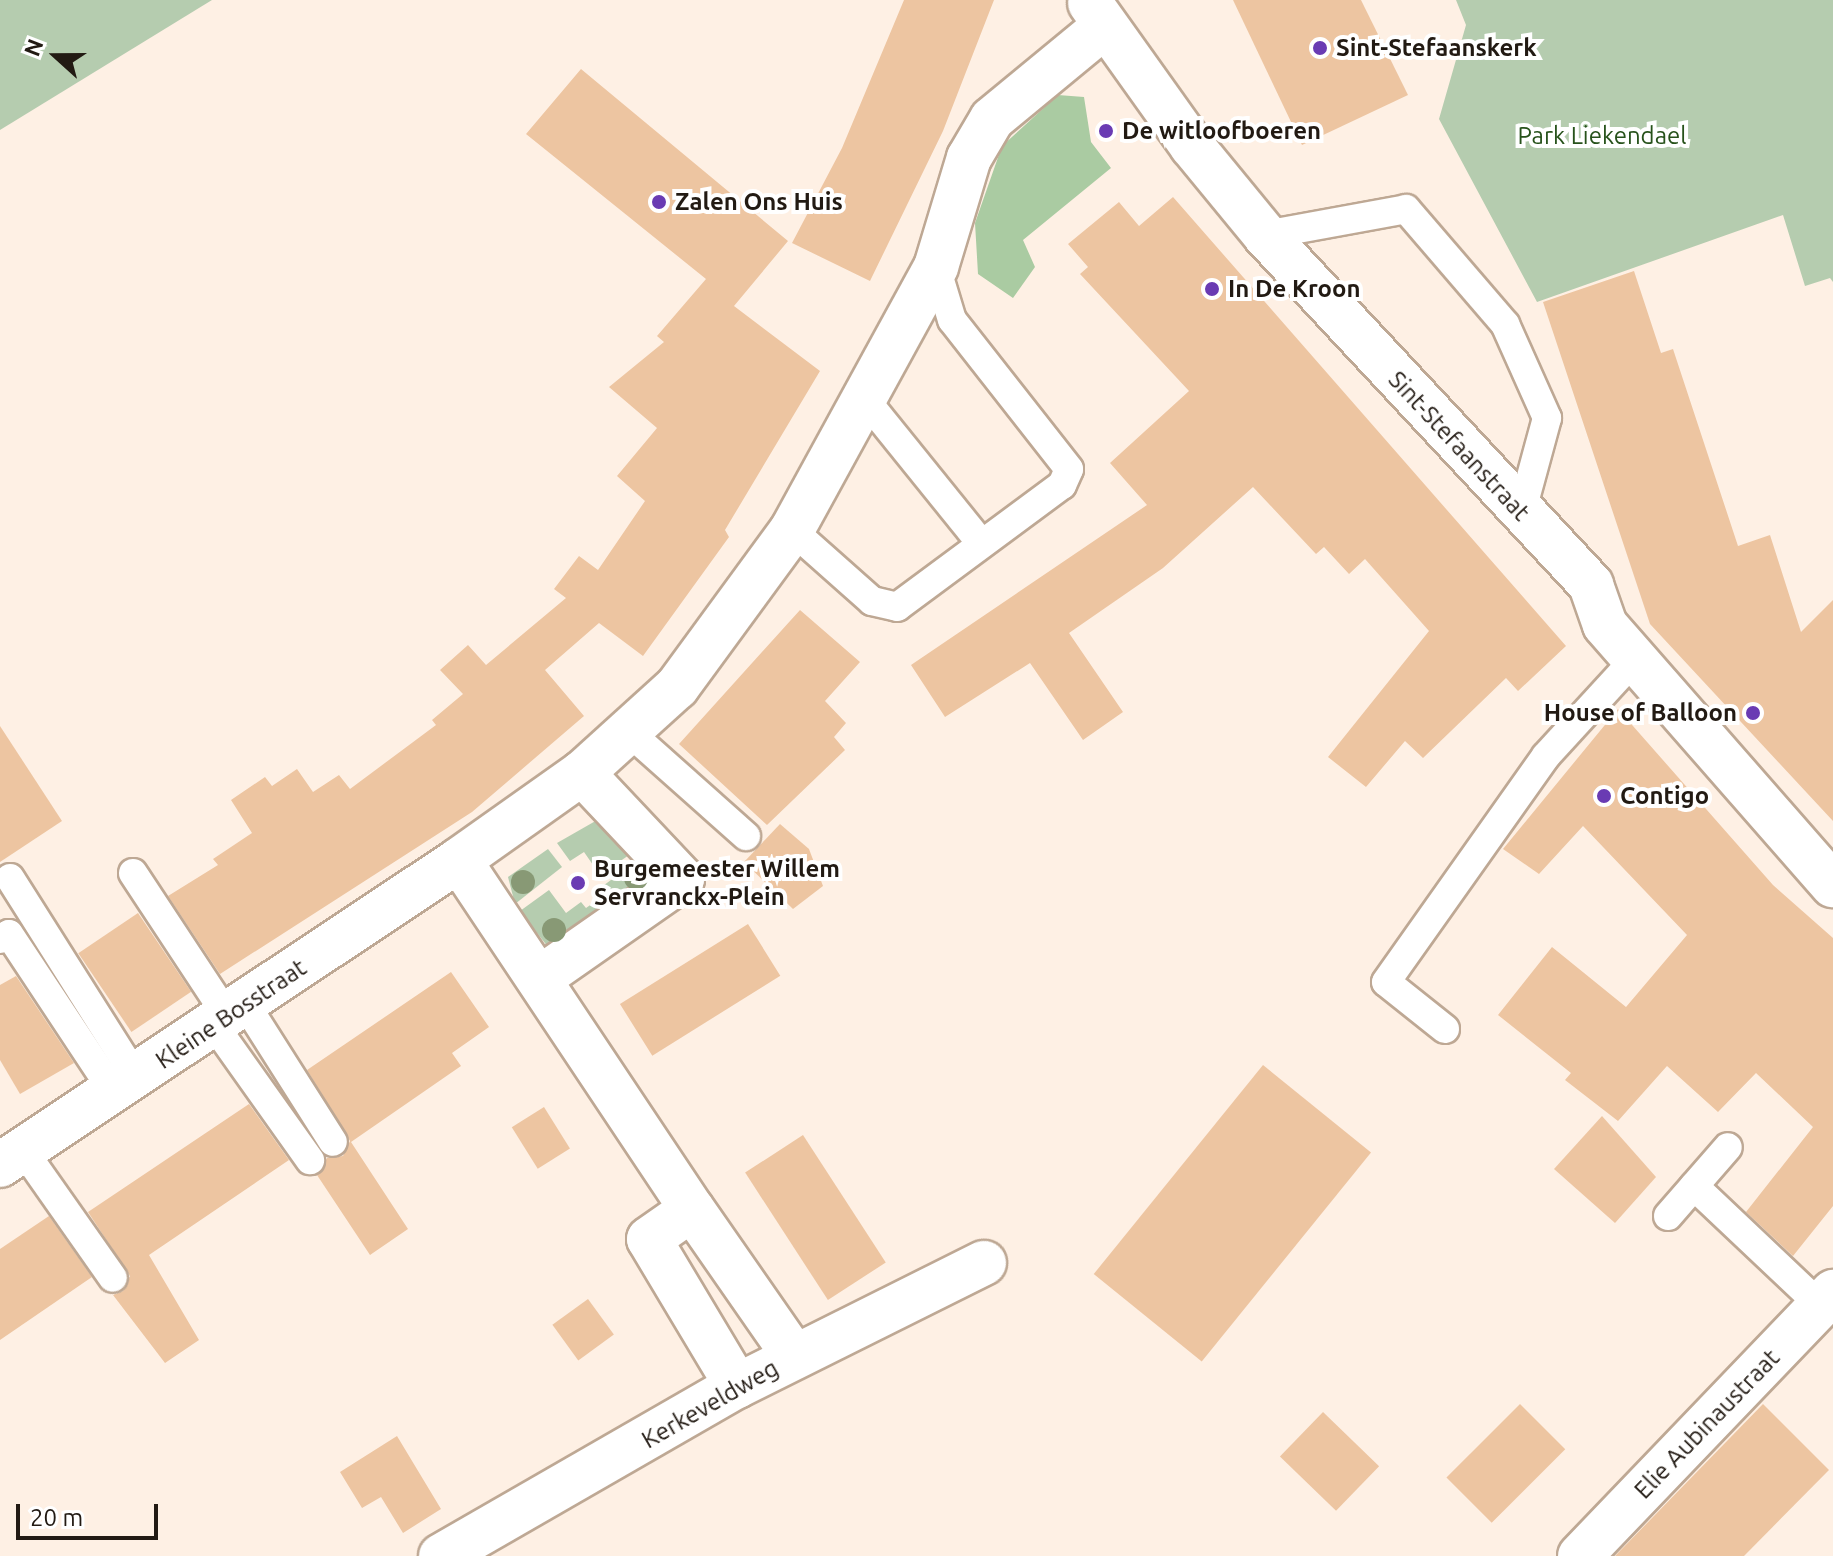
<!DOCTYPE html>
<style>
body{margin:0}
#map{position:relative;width:1833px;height:1556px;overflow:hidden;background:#fef0e4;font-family:Ubuntu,sans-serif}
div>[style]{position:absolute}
.green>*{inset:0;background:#b5ccaf}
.forest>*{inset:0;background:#aacba2}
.building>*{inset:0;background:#edc5a1;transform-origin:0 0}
.roads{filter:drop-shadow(2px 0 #bea894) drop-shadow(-2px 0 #bea894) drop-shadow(0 2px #bea894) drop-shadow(0 -2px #bea894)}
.lane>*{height:28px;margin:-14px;padding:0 14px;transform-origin:14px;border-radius:14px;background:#fff}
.street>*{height:44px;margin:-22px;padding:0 22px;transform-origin:22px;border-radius:22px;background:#fff}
.trees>*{width:24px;height:24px;margin:-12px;border-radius:50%;background:#889975}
.dots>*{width:22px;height:22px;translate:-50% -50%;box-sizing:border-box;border:4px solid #fff;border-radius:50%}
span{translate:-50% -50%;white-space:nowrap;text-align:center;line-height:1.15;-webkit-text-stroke:8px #fff;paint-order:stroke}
.poi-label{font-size:24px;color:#221a13;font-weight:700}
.left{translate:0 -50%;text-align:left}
.right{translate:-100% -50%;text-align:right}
.park-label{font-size:24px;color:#27521b}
.street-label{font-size:24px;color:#221a13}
.north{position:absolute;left:16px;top:16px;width:80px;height:80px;-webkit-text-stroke:6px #fff;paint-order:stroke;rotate:291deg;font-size:22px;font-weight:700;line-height:32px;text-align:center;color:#221a13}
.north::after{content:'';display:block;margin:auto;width:28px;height:36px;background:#221a13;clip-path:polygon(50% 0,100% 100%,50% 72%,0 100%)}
.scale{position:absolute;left:16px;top:1504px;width:142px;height:36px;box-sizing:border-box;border:4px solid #221a13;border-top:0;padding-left:10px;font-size:24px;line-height:28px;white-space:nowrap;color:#221a13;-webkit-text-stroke:6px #fff;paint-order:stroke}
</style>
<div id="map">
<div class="green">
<i style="clip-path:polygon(0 0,212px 0,0 130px)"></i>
<i style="clip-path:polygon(1456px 0,1833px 0,1833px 282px,1830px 278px,1805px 286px,1783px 215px,1537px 302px,1439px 119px,1466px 25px)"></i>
<i style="clip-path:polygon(599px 819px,632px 853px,600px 875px,584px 852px,570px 861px,557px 843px)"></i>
<i style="clip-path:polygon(548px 849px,562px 867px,515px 904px,508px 877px)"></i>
<i style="clip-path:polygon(638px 860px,650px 878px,548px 947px,520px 911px,549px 890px,566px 913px,581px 902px,586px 908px,596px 901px,592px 894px)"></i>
</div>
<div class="forest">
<i style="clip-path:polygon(1058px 95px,1084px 97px,1091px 142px,1111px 168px,1023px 240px,1035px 267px,1013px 298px,978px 274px,975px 223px,1002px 146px)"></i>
</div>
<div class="building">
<i style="clip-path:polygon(904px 0,994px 0,943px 131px,870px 281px,792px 243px,842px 148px)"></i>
<i style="clip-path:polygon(1233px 0,1361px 0,1408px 95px,1302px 145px)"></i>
<i style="clip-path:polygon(581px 69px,788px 241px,734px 306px,820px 371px,725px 530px,729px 537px,643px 656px,599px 623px,545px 670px,584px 716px,472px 812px,220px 974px,168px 896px,218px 865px,213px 859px,252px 833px,231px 800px,265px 777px,272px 786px,297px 769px,313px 792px,339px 775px,350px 789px,436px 725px,432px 720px,463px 694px,440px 670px,468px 645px,486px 665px,566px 598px,554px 589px,579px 556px,598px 570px,645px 501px,617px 476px,657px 428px,609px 387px,664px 342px,657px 336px,706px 279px,526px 134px)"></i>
<i style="clip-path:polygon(1173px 197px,1566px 646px,1518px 691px,1506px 678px,1423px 758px,1405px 741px,1366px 787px,1328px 757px,1429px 631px,1365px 559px,1349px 574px,1324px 547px,1316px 554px,1253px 487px,1163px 568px,1069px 633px,1123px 712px,1083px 740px,1030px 663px,945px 717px,911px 665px,1147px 505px,1110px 463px,1189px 391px,1080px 274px,1088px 267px,1068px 244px,1119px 202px,1139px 226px)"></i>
<i style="clip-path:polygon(1634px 271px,1661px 353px,1673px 349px,1738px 546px,1770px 535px,1801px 632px,1833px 600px,1833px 821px,1650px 624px,1543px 302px)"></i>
<i style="clip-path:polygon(800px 610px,860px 662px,825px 701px,846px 723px,834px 737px,845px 750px,767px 825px,679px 744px)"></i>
<i style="clip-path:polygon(1618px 709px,1773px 885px,1833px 938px,1833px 1206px,1793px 1256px,1746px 1212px,1813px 1127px,1756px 1073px,1718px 1112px,1667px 1066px,1618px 1121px,1565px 1080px,1571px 1073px,1498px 1015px,1552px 947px,1626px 1007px,1687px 935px,1583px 826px,1539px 874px,1503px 849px)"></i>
<i style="clip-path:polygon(0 726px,62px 821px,0 862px)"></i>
<i style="clip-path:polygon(780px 824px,809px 849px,823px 886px,793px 909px,744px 862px)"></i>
<i style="left:138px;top:913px;width:95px;height:72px;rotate:56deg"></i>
<i style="left:748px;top:924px;width:61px;height:151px;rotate:58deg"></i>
<i style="clip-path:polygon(451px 972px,489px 1027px,452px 1053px,461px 1066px,351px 1142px,408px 1229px,370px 1255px,317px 1175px,327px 1158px,343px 1156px,350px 1141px,307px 1070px)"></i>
<i style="clip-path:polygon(16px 976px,74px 1063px,20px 1094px,0 1060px,0 985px)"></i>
<i style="left:1263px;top:1065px;width:139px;height:269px;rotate:39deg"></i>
<i style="clip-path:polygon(249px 1104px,289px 1160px,149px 1255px,199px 1340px,165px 1363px,113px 1295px,123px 1291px,130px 1276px,88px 1212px)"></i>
<i style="left:544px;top:1107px;width:49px;height:38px;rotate:58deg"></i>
<i style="clip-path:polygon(1602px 1116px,1656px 1177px,1615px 1223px,1554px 1169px)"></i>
<i style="left:803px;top:1135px;width:152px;height:69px;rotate:57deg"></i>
<i style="clip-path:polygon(49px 1216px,92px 1277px,0 1340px,0 1249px)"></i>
<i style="left:588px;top:1299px;width:44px;height:44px;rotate:54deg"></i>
<i style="left:1520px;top:1404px;width:64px;height:104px;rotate:45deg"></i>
<i style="clip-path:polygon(1763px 1404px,1829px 1470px,1744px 1556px,1615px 1556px)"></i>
<i style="left:1323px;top:1412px;width:78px;height:62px;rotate:44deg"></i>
<i style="clip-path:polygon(397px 1436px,441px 1509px,403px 1533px,381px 1497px,362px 1508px,340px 1472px)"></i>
</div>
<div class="roads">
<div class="lane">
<i style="left:1265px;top:235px;width:143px;rotate:-10.4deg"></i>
<i style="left:1406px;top:209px;width:152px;rotate:49.3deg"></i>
<i style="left:1505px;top:324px;width:103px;rotate:65.9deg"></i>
<i style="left:1547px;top:418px;width:99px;rotate:105.2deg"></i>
<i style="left:864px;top:398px;width:185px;rotate:51.1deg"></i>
<i style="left:792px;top:530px;width:107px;rotate:41.6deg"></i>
<i style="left:872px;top:601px;width:26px;rotate:13deg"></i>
<i style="left:897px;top:607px;width:205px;rotate:-36.5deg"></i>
<i style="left:1062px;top:485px;width:17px;rotate:-66deg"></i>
<i style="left:1069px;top:469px;width:189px;rotate:-128.1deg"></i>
<i style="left:952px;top:320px;width:55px;rotate:-106.8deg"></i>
<i style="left:628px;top:731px;width:158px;rotate:41.7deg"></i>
<i style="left:133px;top:873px;width:173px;rotate:56.6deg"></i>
<i style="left:10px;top:878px;width:236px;rotate:57.7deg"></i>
<i style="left:0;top:939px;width:10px;rotate:-29deg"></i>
<i style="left:9px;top:934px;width:188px;rotate:56.5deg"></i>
<i style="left:246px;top:1005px;width:162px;rotate:57.6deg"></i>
<i style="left:214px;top:1025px;width:166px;rotate:54.6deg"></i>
<i style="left:1445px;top:1029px;width:75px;rotate:-141.5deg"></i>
<i style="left:1386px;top:982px;width:277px;rotate:-54.7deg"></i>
<i style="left:1546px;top:756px;width:132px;rotate:-47.5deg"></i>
<i style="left:23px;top:1150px;width:156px;rotate:54.9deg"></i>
<i style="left:1694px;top:1186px;width:173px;rotate:43.4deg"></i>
<i style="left:1668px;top:1216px;width:91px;rotate:-49deg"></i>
</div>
<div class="street">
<i style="left:1090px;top:3px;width:176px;rotate:54.5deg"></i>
<i style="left:1192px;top:146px;width:115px;rotate:50.6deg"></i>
<i style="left:1265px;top:235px;width:478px;rotate:47deg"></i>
<i style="left:1591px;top:585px;width:42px;rotate:70.7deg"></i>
<i style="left:1605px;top:625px;width:346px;rotate:48.8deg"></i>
<i style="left:459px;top:860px;width:420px;rotate:56.3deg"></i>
<i style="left:540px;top:978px;width:173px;rotate:-34.9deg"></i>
<i style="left:682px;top:879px;width:146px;rotate:-133.3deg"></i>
<i style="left:0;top:1165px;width:551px;rotate:-33.6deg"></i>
<i style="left:459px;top:860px;width:151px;rotate:-35.3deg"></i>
<i style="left:582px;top:773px;width:128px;rotate:-42.2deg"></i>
<i style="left:677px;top:687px;width:195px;rotate:-53.8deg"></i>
<i style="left:792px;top:530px;width:300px;rotate:-61.3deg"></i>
<i style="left:936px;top:267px;width:114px;rotate:-73.2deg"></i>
<i style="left:969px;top:158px;width:45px;rotate:-59.5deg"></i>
<i style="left:992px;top:119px;width:146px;rotate:-39.5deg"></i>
<i style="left:737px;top:1386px;width:171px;rotate:-120.9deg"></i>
<i style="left:649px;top:1239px;width:52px;rotate:-34.9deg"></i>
<i style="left:692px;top:1209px;width:179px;rotate:55.2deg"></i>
<i style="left:441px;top:1556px;width:341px;rotate:-29.9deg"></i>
<i style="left:737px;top:1386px;width:276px;rotate:-26.5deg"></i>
<i style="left:1580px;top:1556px;width:366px;rotate:-46.2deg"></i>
</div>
</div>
<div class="trees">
<i style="left:636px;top:878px"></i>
<i style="left:523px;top:882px"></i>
<i style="left:554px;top:930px"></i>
</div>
<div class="dots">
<i style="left:1320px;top:48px;background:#6a3bb3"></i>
<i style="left:1106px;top:131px;background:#6a3bb3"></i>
<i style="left:659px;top:202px;background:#6a3bb3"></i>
<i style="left:1212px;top:289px;background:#6a3bb3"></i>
<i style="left:1753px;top:713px;background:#6a3bb3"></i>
<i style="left:1604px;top:796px;background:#6a3bb3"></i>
<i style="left:578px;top:883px;background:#6a3bb3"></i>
</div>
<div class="poi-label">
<span class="left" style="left:1336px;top:48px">Sint-Stefaanskerk</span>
<span class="left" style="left:1122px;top:131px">De witloofboeren</span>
<span class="left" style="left:675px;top:202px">Zalen Ons Huis</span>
<span class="left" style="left:1228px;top:289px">In De Kroon</span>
<span class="right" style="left:1737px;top:713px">House of Balloon</span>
<span class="left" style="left:1620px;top:796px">Contigo</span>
<span class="left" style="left:594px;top:883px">Burgemeester Willem<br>Servranckx-Plein</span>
</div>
<div class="park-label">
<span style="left:1602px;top:136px">Park Liekendael</span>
</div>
<div class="street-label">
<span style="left:1459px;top:446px;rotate:47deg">Sint-Stefaanstraat</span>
<span style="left:231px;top:1014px;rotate:-34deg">Kleine Bosstraat</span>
<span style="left:710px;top:1404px;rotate:-30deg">Kerkeveldweg</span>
<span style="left:1707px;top:1424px;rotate:-46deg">Elie Aubinaustraat</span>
</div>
<div class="north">N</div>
<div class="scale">20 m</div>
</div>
